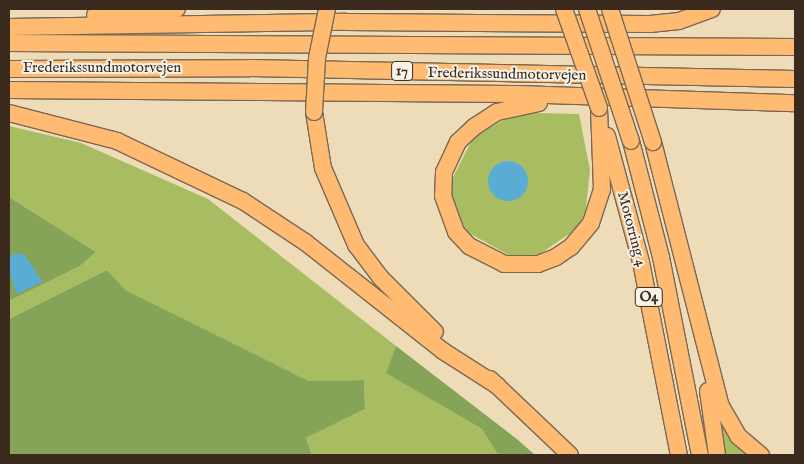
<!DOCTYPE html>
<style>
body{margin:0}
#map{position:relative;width:804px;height:464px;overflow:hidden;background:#eedcb9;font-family:"IM FELL English",serif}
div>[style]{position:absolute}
.green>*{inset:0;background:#a8bc61}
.forest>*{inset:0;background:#86a457}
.water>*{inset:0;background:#5aacd5}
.round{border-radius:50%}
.roads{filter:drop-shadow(1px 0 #7a6854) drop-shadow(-1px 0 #7a6854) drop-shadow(0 1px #7a6854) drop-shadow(0 -1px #7a6854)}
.highway>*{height:16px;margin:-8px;padding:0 8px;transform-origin:8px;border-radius:8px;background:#ffbb71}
.bridges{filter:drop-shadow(1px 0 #7a6854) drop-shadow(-1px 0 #7a6854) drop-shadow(0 1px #7a6854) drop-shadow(0 -1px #7a6854)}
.highway-bridge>*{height:16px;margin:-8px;padding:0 8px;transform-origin:8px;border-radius:8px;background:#ffbb71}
span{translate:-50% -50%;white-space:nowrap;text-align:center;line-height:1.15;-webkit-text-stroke:4px #f7f3e8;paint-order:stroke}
.shield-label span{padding:1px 4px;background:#f7f3e8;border:1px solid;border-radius:4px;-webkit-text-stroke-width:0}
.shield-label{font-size:14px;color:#3b2a1e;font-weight:700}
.street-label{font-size:15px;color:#3b2a1e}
.frame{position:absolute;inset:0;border:10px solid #3b2a1e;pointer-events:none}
</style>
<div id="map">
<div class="green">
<i style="clip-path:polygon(534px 113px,579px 114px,590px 170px,585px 216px,575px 230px,540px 254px,514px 258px,469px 233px,456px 215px,450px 183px,473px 138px,507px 118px)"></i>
<i style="clip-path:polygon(9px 126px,81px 143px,208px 199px,396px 346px,387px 373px,482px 429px,498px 455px,312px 455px,306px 438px,365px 409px,364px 380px,309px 381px,124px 290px,107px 270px,9px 319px,9px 301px,80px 266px,96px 252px,9px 197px)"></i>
<i style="clip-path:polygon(722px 425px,748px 455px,725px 455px)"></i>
</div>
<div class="forest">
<i style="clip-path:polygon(9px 197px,96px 252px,80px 266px,9px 301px)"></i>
<i style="clip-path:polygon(107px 270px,125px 290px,309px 381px,364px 380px,365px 409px,306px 438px,312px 455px,9px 455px,9px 319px)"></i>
<i style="clip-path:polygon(396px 346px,518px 440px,535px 455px,498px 455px,482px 429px,386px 373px)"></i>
</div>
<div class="water">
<i class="round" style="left:488px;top:161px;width:40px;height:40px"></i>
<i style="clip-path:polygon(15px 253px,25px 255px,42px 282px,17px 294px,9px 271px,9px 258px)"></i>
</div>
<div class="roads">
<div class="highway">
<i style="left:95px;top:15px;width:82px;rotate:-4.2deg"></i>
<i style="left:9px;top:27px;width:337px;rotate:-0.9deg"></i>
<i style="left:346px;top:22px;width:304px;rotate:0.4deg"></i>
<i style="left:650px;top:24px;width:29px;rotate:-6deg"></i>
<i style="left:679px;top:21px;width:35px;rotate:-20deg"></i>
<i style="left:9px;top:43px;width:786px;rotate:0.29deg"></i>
<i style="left:9px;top:69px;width:241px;rotate:-0.2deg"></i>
<i style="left:250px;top:68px;width:545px;rotate:1.16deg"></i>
<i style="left:9px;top:90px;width:508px;rotate:0.45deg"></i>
<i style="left:517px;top:94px;width:278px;rotate:1.9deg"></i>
<i style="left:539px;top:103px;width:43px;rotate:167.9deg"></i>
<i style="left:497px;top:112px;width:27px;rotate:147deg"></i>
<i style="left:474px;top:127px;width:22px;rotate:137deg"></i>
<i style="left:458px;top:142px;width:33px;rotate:115deg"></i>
<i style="left:444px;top:172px;width:24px;rotate:92deg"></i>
<i style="left:443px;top:196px;width:38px;rotate:70deg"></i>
<i style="left:456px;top:232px;width:19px;rotate:47deg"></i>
<i style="left:469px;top:246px;width:39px;rotate:27deg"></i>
<i style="left:504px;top:264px;width:34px"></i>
<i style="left:538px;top:264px;width:19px;rotate:-21deg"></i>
<i style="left:556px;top:257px;width:18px;rotate:-34deg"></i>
<i style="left:571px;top:247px;width:31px;rotate:-50deg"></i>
<i style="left:591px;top:223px;width:35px;rotate:-72deg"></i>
<i style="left:602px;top:190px;width:82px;rotate:-92.1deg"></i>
<i style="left:314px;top:112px;width:57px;rotate:80.9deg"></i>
<i style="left:323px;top:168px;width:84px;rotate:66.8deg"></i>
<i style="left:356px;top:245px;width:41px;rotate:52.9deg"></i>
<i style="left:381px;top:278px;width:76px;rotate:45deg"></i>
<i style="left:9px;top:113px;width:112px;rotate:14.5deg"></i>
<i style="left:117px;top:141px;width:140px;rotate:25.5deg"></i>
<i style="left:243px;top:201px;width:74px;rotate:33.5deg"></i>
<i style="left:305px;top:242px;width:176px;rotate:38.3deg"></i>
<i style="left:443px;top:351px;width:65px;rotate:32.5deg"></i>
<i style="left:607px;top:136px;width:131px;rotate:74.9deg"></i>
<i style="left:641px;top:262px;width:197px;rotate:78.9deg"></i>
<i style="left:631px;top:141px;width:120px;rotate:75.5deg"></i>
<i style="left:661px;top:257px;width:202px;rotate:78.9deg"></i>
<i style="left:653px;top:142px;width:273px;rotate:75.6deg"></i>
<i style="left:721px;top:406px;width:34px;rotate:60deg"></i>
<i style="left:738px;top:436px;width:30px;rotate:40deg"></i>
<i style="left:490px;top:379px;width:110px;rotate:43.5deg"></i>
<i style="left:708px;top:391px;width:65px;rotate:82deg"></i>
</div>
</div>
<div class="bridges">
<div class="highway-bridge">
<i style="left:564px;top:9px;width:105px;rotate:70.5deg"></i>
<i style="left:587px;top:9px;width:139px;rotate:71.6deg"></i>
<i style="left:610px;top:9px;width:140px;rotate:72.1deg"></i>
<i style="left:314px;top:112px;width:54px;rotate:-86.8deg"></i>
<i style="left:317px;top:58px;width:50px;rotate:-78.5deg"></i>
</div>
</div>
<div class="shield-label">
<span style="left:402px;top:71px">17</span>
<span style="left:649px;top:297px">O4</span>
</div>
<div class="street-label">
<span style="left:102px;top:68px">Frederikssundmotorvejen</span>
<span style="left:507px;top:74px;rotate:1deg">Frederikssundmotorvejen</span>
<span style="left:632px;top:229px;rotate:75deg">Motorring 4</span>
</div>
<div class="frame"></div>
</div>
